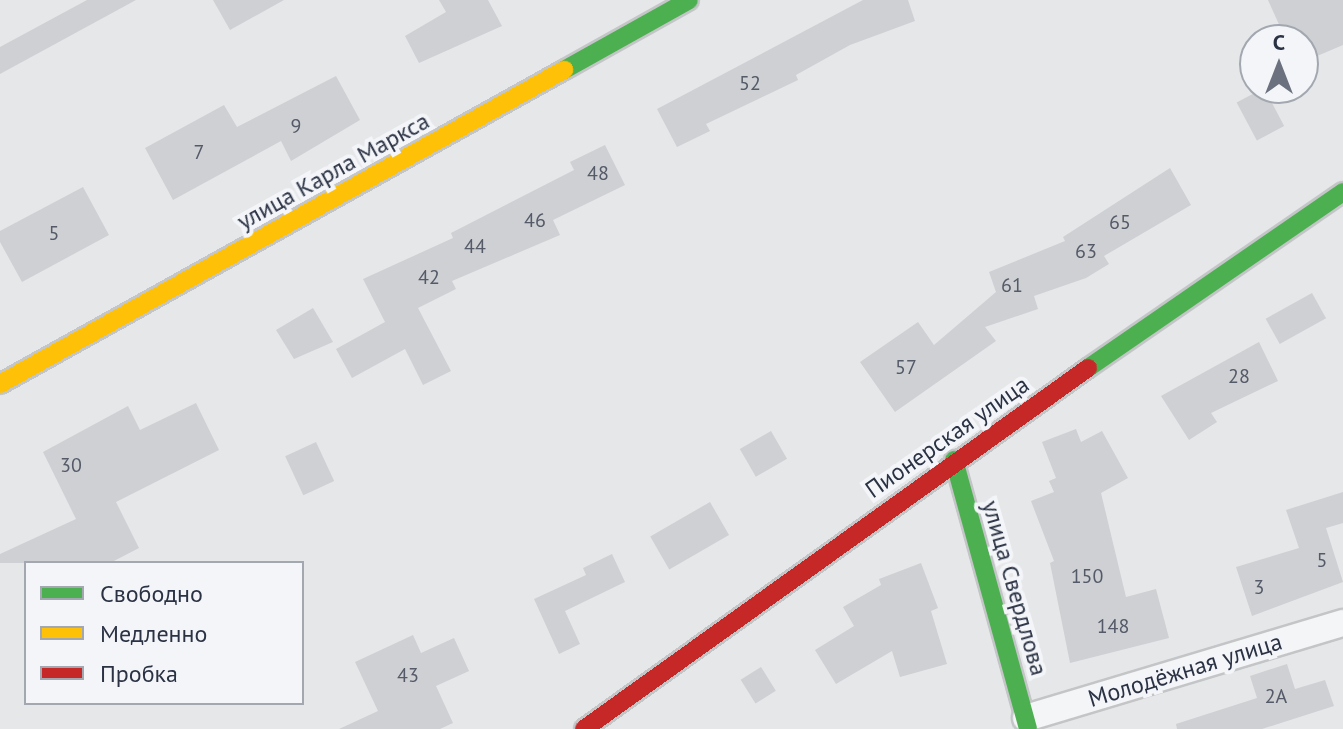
<!DOCTYPE html>
<meta charset="utf-8">
<style>
body{margin:0}
#map{position:relative;width:1343px;height:729px;overflow:hidden;background:#e5e7e9;font-family:"PT Sans",sans-serif}
div>[style]{position:absolute}
.building>*{inset:0;background:#ced0d3;transform-origin:0 0}
.roads{filter:drop-shadow(2px 0 #c3c5c7) drop-shadow(-2px 0 #c3c5c7) drop-shadow(0 2px #c3c5c7) drop-shadow(0 -2px #c3c5c7)}
.street>*{height:26px;margin:-13px;padding:0 13px;transform-origin:13px;border-radius:13px;background:#f4f5f6}
.fast>*{height:18px;margin:-9px;padding:0 9px;transform-origin:9px;border-radius:9px;background:#4caf50}
.slow>*{height:18px;margin:-9px;padding:0 9px;transform-origin:9px;border-radius:9px;background:#ffc107}
.jam>*{height:18px;margin:-9px;padding:0 9px;transform-origin:9px;border-radius:9px;background:#c62828}
span{translate:-50% -50%;white-space:nowrap;text-align:center;line-height:1.15;-webkit-text-stroke:8px #f3f5f8;paint-order:stroke}
.number-label{font-size:20px;color:#545a68}
.number-label span{-webkit-text-stroke-width:0}
.street-label{font-size:24px;color:#2a3244}
.legend{position:absolute;left:24px;top:561px;width:280px;height:144px;box-sizing:border-box;background:#f3f5f8;border:2px solid #a3a7b0;margin:0;padding:10px 14px;list-style:none;font-size:24px;color:#2a3244}
.legend li{display:flex;align-items:center;gap:16px;height:40px}
.legend b{width:40px;border:2px solid #a3a7b0}
.north{position:absolute;left:1239px;top:24px;width:80px;height:80px;box-sizing:border-box;background:#f3f5f8;border:2px solid #a3a7b0;border-radius:50%;rotate:0deg;font-size:22px;font-weight:700;line-height:32px;text-align:center;color:#2a3244}
.north::after{content:'';display:block;margin:auto;width:28px;height:36px;background:#6b717e;clip-path:polygon(50% 0,100% 100%,50% 72%,0 100%)}
</style>
<div id="map">
<div class="building">
<i style="clip-path:polygon(87px 0,136px 0,0 74px,0 47px)"></i>
<i style="clip-path:polygon(213px 0,284px 0,230px 30px)"></i>
<i style="clip-path:polygon(439px 0,488px 0,502px 26px,419px 63px,405px 36px,446px 12px)"></i>
<i style="clip-path:polygon(863px 0,908px 0,915px 21px,850px 45px,796px 75px,798px 80px,706px 124px,710px 131px,677px 147px,657px 109px)"></i>
<i style="clip-path:polygon(1268px 0,1343px 0,1343px 45px,1303px 62px,1303px 40px,1286px 40px)"></i>
<i style="clip-path:polygon(336px 76px,360px 120px,291px 161px,281px 141px,173px 200px,145px 148px,224px 105px,237px 127px)"></i>
<i style="left:1264px;top:88px;width:43px;height:31px;rotate:62deg"></i>
<i style="clip-path:polygon(605px 145px,625px 185px,553px 220px,560px 235px,452px 281px,456px 289px,418px 308px,451px 371px,423px 385px,405px 349px,352px 378px,336px 349px,385px 322px,363px 279px,453px 238px,451px 233px,574px 170px,570px 162px)"></i>
<i style="clip-path:polygon(1170px 168px,1191px 205px,1104px 256px,1109px 264px,1086px 278px,1034px 296px,1038px 309px,985px 327px,996px 341px,895px 412px,860px 362px,918px 322px,934px 345px,996px 292px,989px 272px,1065px 241px,1063px 237px)"></i>
<i style="clip-path:polygon(83px 187px,109px 235px,22px 282px,0 242px,0 231px)"></i>
<i style="left:1312px;top:293px;width:29px;height:53px;rotate:61deg"></i>
<i style="clip-path:polygon(313px 308px,333px 342px,294px 359px,276px 330px)"></i>
<i style="clip-path:polygon(1259px 342px,1278px 381px,1211px 413px,1217px 422px,1189px 440px,1161px 396px)"></i>
<i style="clip-path:polygon(196px 403px,219px 450px,116px 502px,139px 548px,110px 563px,0 563px,0 554px,76px 519px,43px 452px,128px 406px,140px 430px)"></i>
<i style="clip-path:polygon(1076px 429px,1081px 442px,1102px 431px,1128px 478px,1101px 493px,1126px 597px,1156px 589px,1169px 638px,1070px 663px,1050px 563px,1054px 561px,1031px 501px,1054px 492px,1049px 481px,1056px 478px,1042px 442px)"></i>
<i style="left:771px;top:431px;width:32px;height:36px;rotate:60deg"></i>
<i style="left:316px;top:442px;width:43px;height:34px;rotate:65deg"></i>
<i style="clip-path:polygon(1343px 492px,1343px 523px,1326px 528px,1343px 582px,1252px 616px,1236px 567px,1299px 548px,1286px 510px)"></i>
<i style="left:710px;top:502px;width:38px;height:69px;rotate:60deg"></i>
<i style="clip-path:polygon(612px 554px,625px 582px,565px 611px,580px 644px,559px 654px,534px 599px,586px 575px,583px 568px)"></i>
<i style="clip-path:polygon(921px 563px,938px 608px,931px 611px,947px 664px,900px 677px,892px 651px,836px 684px,815px 650px,854px 626px,843px 607px,881px 585px,879px 579px)"></i>
<i style="clip-path:polygon(413px 635px,421px 653px,454px 638px,469px 671px,436px 686px,453px 723px,440px 729px,339px 729px,378px 711px,355px 662px)"></i>
<i style="clip-path:polygon(1287px 664px,1295px 689px,1325px 680px,1334px 706px,1262px 729px,1177px 729px,1176px 724px,1257px 698px,1250px 676px)"></i>
<i style="left:761px;top:667px;width:28px;height:24px;rotate:58deg"></i>
</div>
<div class="roads">
<div class="street">
<i style="left:1026px;top:718px;width:331px;rotate:-16.7deg"></i>
</div>
<div class="fast">
<i style="left:564px;top:70px;width:143px;rotate:-29.2deg"></i>
<i style="left:1088px;top:368px;width:310px;rotate:-34.6deg"></i>
<i style="left:954px;top:460px;width:279px;rotate:74.6deg"></i>
</div>
<div class="slow">
<i style="left:0;top:384px;width:646px;rotate:-29.11deg"></i>
</div>
<div class="jam">
<i style="left:584px;top:729px;width:620px;rotate:-35.61deg"></i>
</div>
</div>
<div class="number-label">
<span style="left:750px;top:83px">52</span>
<span style="left:296px;top:126px">9</span>
<span style="left:199px;top:152px">7</span>
<span style="left:598px;top:173px">48</span>
<span style="left:535px;top:220px">46</span>
<span style="left:1120px;top:222px">65</span>
<span style="left:54px;top:233px">5</span>
<span style="left:475px;top:246px">44</span>
<span style="left:1086px;top:251px">63</span>
<span style="left:429px;top:277px">42</span>
<span style="left:1012px;top:285px">61</span>
<span style="left:906px;top:367px">57</span>
<span style="left:1239px;top:376px">28</span>
<span style="left:71px;top:465px">30</span>
<span style="left:1322px;top:560px">5</span>
<span style="left:1087px;top:576px">150</span>
<span style="left:1259px;top:587px">3</span>
<span style="left:1113px;top:626px">148</span>
<span style="left:408px;top:675px">43</span>
<span style="left:1276px;top:696px">2А</span>
</div>
<div class="street-label">
<span style="left:333px;top:171px;rotate:-29deg">улица Карла Маркса</span>
<span style="left:947px;top:437px;rotate:-35deg">Пионерская улица</span>
<span style="left:1015px;top:588px;rotate:74deg">улица Свердлова</span>
<span style="left:1185px;top:670px;rotate:-17deg">Молодёжная улица</span>
</div>
<ul class="legend">
<li><b style="height:10px;background:#4caf50"></b>Свободно</li>
<li><b style="height:10px;background:#ffc107"></b>Медленно</li>
<li><b style="height:10px;background:#c62828"></b>Пробка</li>
</ul>
<div class="north">С</div>
</div>
